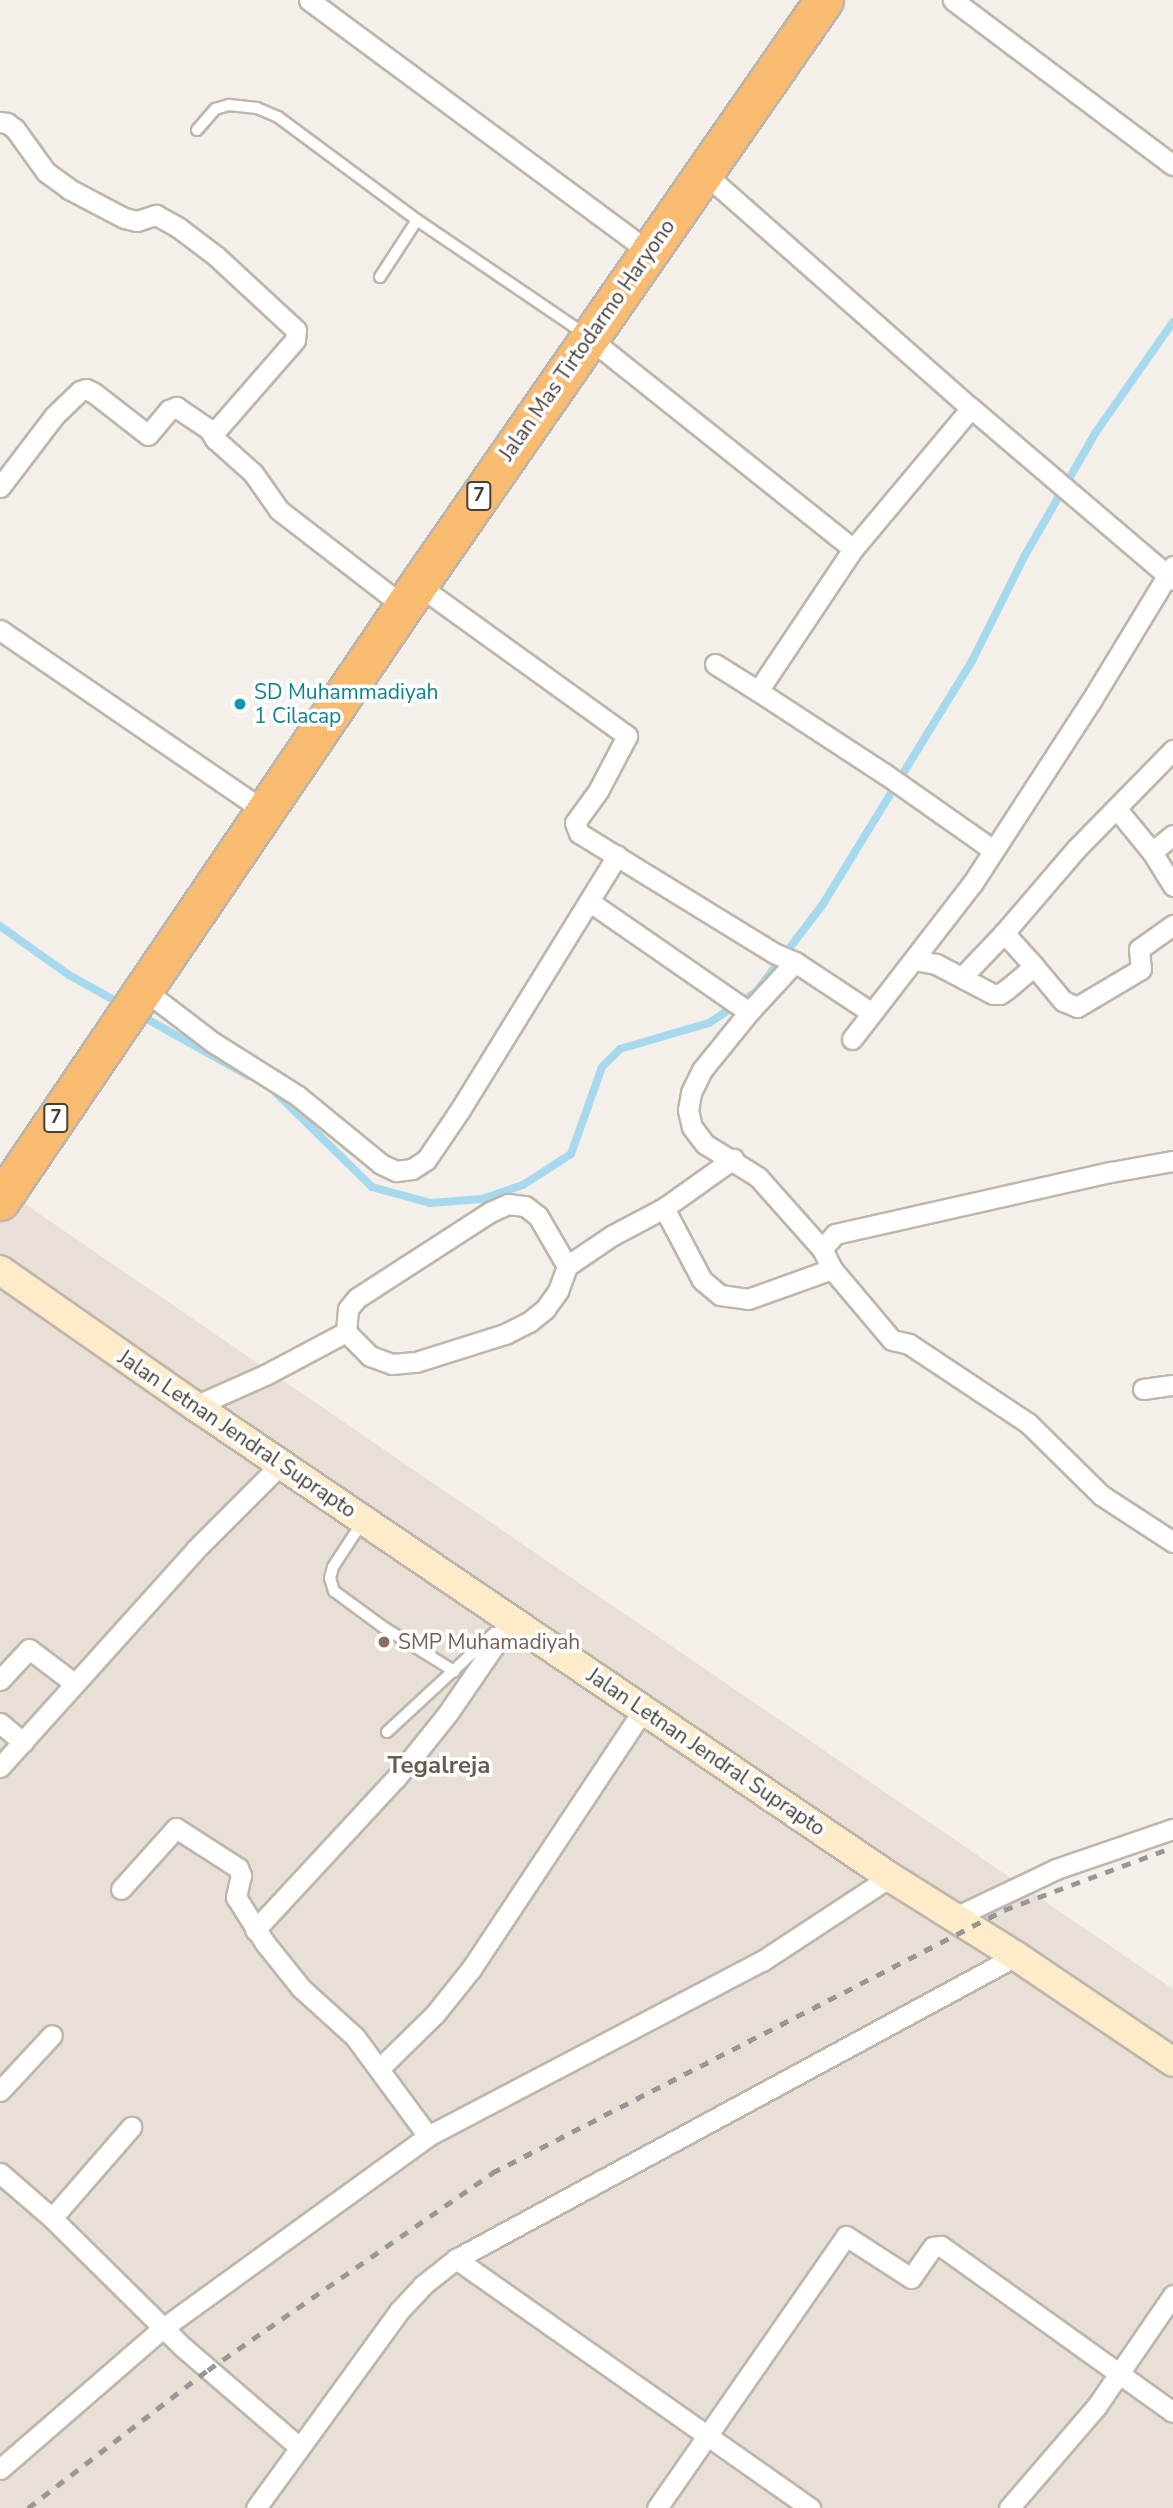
<!DOCTYPE html>
<style>
body{margin:0}
#map{position:relative;width:1173px;height:2508px;overflow:hidden;background:#f4efe9;font-family:"Nunito Sans",sans-serif}
div>[style]{position:absolute}
.residential>*{inset:0;background:#e8e0d7}
.stream>*{height:8px;margin:-4px;padding:0 4px;transform-origin:4px;border-radius:4px;background:#a7d9ee}
.roads{filter:drop-shadow(2px 0 #bfb6ab) drop-shadow(-2px 0 #bfb6ab) drop-shadow(0 2px #bfb6ab) drop-shadow(0 -2px #bfb6ab)}
.lane>*{height:10px;margin:-5px;padding:0 5px;transform-origin:5px;border-radius:5px;background:#fff}
.street>*{height:19px;margin:-9.5px;padding:0 9.5px;transform-origin:9.5px;border-radius:9.5px;background:#fff}
.secondary>*{height:28px;margin:-14px;padding:0 14px;transform-origin:14px;border-radius:14px;background:#fdebca}
.highway>*{height:37px;margin:-18.5px;padding:0 18.5px;transform-origin:18.5px;border-radius:18.5px;background:#f9bb6f}
.rail>*{height:5px;margin-top:-2.5px;transform-origin:0;background:repeating-linear-gradient(90deg,#979797 0 9px,transparent 0 18px)}
.dots>*{width:19px;height:19px;translate:-50% -50%;box-sizing:border-box;border:4px solid #fff;border-radius:50%}
span{translate:-50% -50%;white-space:nowrap;text-align:center;line-height:1.15;-webkit-text-stroke:7px #fff;paint-order:stroke}
.shield-label span{padding:2px 5px;background:#fff;border:2px solid;border-radius:5px;-webkit-text-stroke-width:0}
.shield-label{font-size:19px;color:#473f37;font-weight:700}
.street-label{font-size:21px;color:#473f37}
.culture-label{font-size:21px;color:#0d838f}
.left{translate:0 -50%;text-align:left}
.education-label{font-size:21px;color:#785e54}
.quarter-label{font-size:24px;color:#6a5c4f;font-weight:700}
</style>
<div id="map">
<div class="residential">
<i style="clip-path:polygon(0 1187px,1173px 1989px,1173px 2508px,0 2508px)"></i>
</div>
<div class="stream">
<i style="left:0;top:926px;width:85px;rotate:35.4deg"></i>
<i style="left:69px;top:975px;width:60px;rotate:29.1deg"></i>
<i style="left:138px;top:1014px;width:127px;rotate:29.2deg"></i>
<i style="left:270px;top:1087px;width:143px;rotate:44.4deg"></i>
<i style="left:372px;top:1187px;width:60px;rotate:15.4deg"></i>
<i style="left:430px;top:1203px;width:52px;rotate:-4.4deg"></i>
<i style="left:482px;top:1199px;width:43px;rotate:-18.9deg"></i>
<i style="left:523px;top:1185px;width:57px;rotate:-32.9deg"></i>
<i style="left:571px;top:1154px;width:92px;rotate:-70.4deg"></i>
<i style="left:602px;top:1067px;width:25px;rotate:-45deg"></i>
<i style="left:620px;top:1049px;width:93px;rotate:-16.3deg"></i>
<i style="left:709px;top:1023px;width:56px;rotate:-33.4deg"></i>
<i style="left:756px;top:992px;width:111px;rotate:-52.7deg"></i>
<i style="left:823px;top:904px;width:287px;rotate:-58.5deg"></i>
<i style="left:973px;top:659px;width:114px;rotate:-63.4deg"></i>
<i style="left:1024px;top:557px;width:144px;rotate:-60.1deg"></i>
<i style="left:1096px;top:432px;width:134px;rotate:-55deg"></i>
</div>
<div class="roads">
<div class="lane">
<i style="left:197px;top:130px;width:28px;rotate:-49deg"></i>
<i style="left:215px;top:109px;width:15px;rotate:-16deg"></i>
<i style="left:229px;top:105px;width:28px;rotate:6deg"></i>
<i style="left:257px;top:108px;width:23px;rotate:23deg"></i>
<i style="left:278px;top:117px;width:173px;rotate:36.5deg"></i>
<i style="left:417px;top:220px;width:201px;rotate:34.2deg"></i>
<i style="left:380px;top:277px;width:68px;rotate:-57deg"></i>
<i style="left:363px;top:1521px;width:55px;rotate:123.1deg"></i>
<i style="left:333px;top:1567px;width:11px;rotate:105deg"></i>
<i style="left:330px;top:1578px;width:14px;rotate:73deg"></i>
<i style="left:334px;top:1591px;width:61px;rotate:36.3deg"></i>
<i style="left:383px;top:1627px;width:84px;rotate:31.8deg"></i>
<i style="left:387px;top:1732px;width:146px;rotate:-42.8deg"></i>
</div>
<div class="street">
<i style="left:309px;top:0;width:420px;rotate:36.5deg"></i>
<i style="left:953px;top:0;width:275px;rotate:36.9deg"></i>
<i style="left:0;top:122px;width:7px;rotate:8deg"></i>
<i style="left:7px;top:123px;width:10px;rotate:37deg"></i>
<i style="left:15px;top:129px;width:53px;rotate:54.2deg"></i>
<i style="left:46px;top:172px;width:29px;rotate:36deg"></i>
<i style="left:69px;top:189px;width:62px;rotate:27.8deg"></i>
<i style="left:124px;top:218px;width:13px;rotate:13deg"></i>
<i style="left:137px;top:221px;width:20px;rotate:-18deg"></i>
<i style="left:156px;top:215px;width:26px;rotate:29deg"></i>
<i style="left:179px;top:228px;width:46px;rotate:37.1deg"></i>
<i style="left:216px;top:256px;width:109px;rotate:42.8deg"></i>
<i style="left:296px;top:330px;width:10px;rotate:96deg"></i>
<i style="left:295px;top:340px;width:125px;rotate:131.1deg"></i>
<i style="left:704px;top:173px;width:356px;rotate:41.4deg"></i>
<i style="left:971px;top:408px;width:265px;rotate:40.4deg"></i>
<i style="left:589px;top:338px;width:338px;rotate:38.6deg"></i>
<i style="left:971px;top:408px;width:184px;rotate:129.9deg"></i>
<i style="left:853px;top:549px;width:171px;rotate:123.8deg"></i>
<i style="left:758px;top:691px;width:152px;rotate:33.2deg"></i>
<i style="left:885px;top:774px;width:132px;rotate:35.1deg"></i>
<i style="left:0;top:487px;width:89px;rotate:-52.7deg"></i>
<i style="left:54px;top:416px;width:36px;rotate:-44deg"></i>
<i style="left:80px;top:391px;width:6px;rotate:-18deg"></i>
<i style="left:86px;top:389px;width:9px;rotate:27deg"></i>
<i style="left:94px;top:393px;width:68px;rotate:37.9deg"></i>
<i style="left:148px;top:435px;width:33px;rotate:-50deg"></i>
<i style="left:169px;top:410px;width:8px;rotate:-23deg"></i>
<i style="left:176px;top:407px;width:40px;rotate:34deg"></i>
<i style="left:209px;top:429px;width:12px;rotate:59deg"></i>
<i style="left:215px;top:439px;width:51px;rotate:41.8deg"></i>
<i style="left:253px;top:473px;width:45px;rotate:54.9deg"></i>
<i style="left:279px;top:510px;width:157px;rotate:37.7deg"></i>
<i style="left:418px;top:585px;width:258px;rotate:35.8deg"></i>
<i style="left:627px;top:736px;width:62px;rotate:117.8deg"></i>
<i style="left:598px;top:791px;width:39px;rotate:126deg"></i>
<i style="left:575px;top:823px;width:11px;rotate:68deg"></i>
<i style="left:579px;top:833px;width:229px;rotate:31.6deg"></i>
<i style="left:774px;top:953px;width:23px;rotate:23deg"></i>
<i style="left:795px;top:962px;width:92px;rotate:33.5deg"></i>
<i style="left:0;top:630px;width:320px;rotate:34.4deg"></i>
<i style="left:715px;top:664px;width:51px;rotate:32.1deg"></i>
<i style="left:1116px;top:808px;width:57px;rotate:50.7deg"></i>
<i style="left:1173px;top:835px;width:27px;rotate:141deg"></i>
<i style="left:1152px;top:852px;width:40px;rotate:58deg"></i>
<i style="left:590px;top:902px;width:193px;rotate:34.7deg"></i>
<i style="left:914px;top:960px;width:22px;rotate:10deg"></i>
<i style="left:936px;top:964px;width:64px;rotate:27.8deg"></i>
<i style="left:993px;top:994px;width:7px"></i>
<i style="left:1000px;top:994px;width:9px;rotate:-36deg"></i>
<i style="left:1007px;top:989px;width:35px;rotate:-40deg"></i>
<i style="left:1034px;top:966px;width:45px;rotate:-132.3deg"></i>
<i style="left:1004px;top:933px;width:111px;rotate:-49.4deg"></i>
<i style="left:1076px;top:849px;width:139px;rotate:-45.6deg"></i>
<i style="left:795px;top:962px;width:68px;rotate:132.6deg"></i>
<i style="left:749px;top:1012px;width:75px;rotate:129deg"></i>
<i style="left:702px;top:1070px;width:25px;rotate:116deg"></i>
<i style="left:691px;top:1093px;width:17px;rotate:100deg"></i>
<i style="left:688px;top:1110px;width:17px;rotate:77deg"></i>
<i style="left:692px;top:1127px;width:21px;rotate:53deg"></i>
<i style="left:705px;top:1144px;width:62px;rotate:31.9deg"></i>
<i style="left:758px;top:1177px;width:96px;rotate:48.4deg"></i>
<i style="left:822px;top:1249px;width:22px;rotate:63deg"></i>
<i style="left:832px;top:1269px;width:93px;rotate:49.8deg"></i>
<i style="left:892px;top:1340px;width:17px;rotate:13deg"></i>
<i style="left:909px;top:1344px;width:143px;rotate:33.6deg"></i>
<i style="left:1028px;top:1423px;width:103px;rotate:44.6deg"></i>
<i style="left:1101px;top:1495px;width:86px;rotate:33.1deg"></i>
<i style="left:1034px;top:966px;width:45px;rotate:50.4deg"></i>
<i style="left:1063px;top:1001px;width:15px;rotate:23deg"></i>
<i style="left:1077px;top:1007px;width:74px;rotate:-30.7deg"></i>
<i style="left:1141px;top:969px;width:20px;rotate:-96deg"></i>
<i style="left:1139px;top:949px;width:42px;rotate:-35.2deg"></i>
<i style="left:962px;top:977px;width:61px;rotate:-46.3deg"></i>
<i style="left:143px;top:989px;width:89px;rotate:37.3deg"></i>
<i style="left:214px;top:1043px;width:99px;rotate:32.2deg"></i>
<i style="left:298px;top:1096px;width:107px;rotate:39.3deg"></i>
<i style="left:381px;top:1164px;width:17px;rotate:25deg"></i>
<i style="left:396px;top:1171px;width:16px;rotate:-7deg"></i>
<i style="left:412px;top:1169px;width:17px;rotate:-33deg"></i>
<i style="left:426px;top:1160px;width:60px;rotate:-55.8deg"></i>
<i style="left:460px;top:1110px;width:299px;rotate:-58.3deg"></i>
<i style="left:852px;top:1039px;width:196px;rotate:-52.3deg"></i>
<i style="left:972px;top:884px;width:218px;rotate:-57deg"></i>
<i style="left:1091px;top:701px;width:158px;rotate:-58.7deg"></i>
<i style="left:664px;top:1208px;width:81px;rotate:62.2deg"></i>
<i style="left:702px;top:1280px;width:23px;rotate:40deg"></i>
<i style="left:720px;top:1295px;width:28px;rotate:8deg"></i>
<i style="left:748px;top:1299px;width:89px;rotate:-19.7deg"></i>
<i style="left:822px;top:1249px;width:20px;rotate:-49deg"></i>
<i style="left:835px;top:1234px;width:283px;rotate:-12.7deg"></i>
<i style="left:1111px;top:1172px;width:63px;rotate:-10.1deg"></i>
<i style="left:346px;top:1332px;width:34px;rotate:45deg"></i>
<i style="left:370px;top:1356px;width:23px;rotate:20deg"></i>
<i style="left:392px;top:1364px;width:24px;rotate:-5deg"></i>
<i style="left:416px;top:1362px;width:93px;rotate:-17.5deg"></i>
<i style="left:505px;top:1334px;width:27px;rotate:-27deg"></i>
<i style="left:529px;top:1322px;width:21px;rotate:-39deg"></i>
<i style="left:545px;top:1309px;width:22px;rotate:-54deg"></i>
<i style="left:558px;top:1291px;width:27px;rotate:-70deg"></i>
<i style="left:1143px;top:1389px;width:30px;rotate:-8deg"></i>
<i style="left:195px;top:1406px;width:77px;rotate:-23.9deg"></i>
<i style="left:265px;top:1375px;width:92px;rotate:-28deg"></i>
<i style="left:346px;top:1332px;width:23px;rotate:-85deg"></i>
<i style="left:348px;top:1309px;width:14px;rotate:-51deg"></i>
<i style="left:357px;top:1298px;width:158px;rotate:-32.9deg"></i>
<i style="left:490px;top:1212px;width:20px;rotate:-24deg"></i>
<i style="left:508px;top:1204px;width:17px;rotate:7deg"></i>
<i style="left:525px;top:1206px;width:16px;rotate:38deg"></i>
<i style="left:538px;top:1216px;width:58px;rotate:59.9deg"></i>
<i style="left:567px;top:1266px;width:55px;rotate:-34deg"></i>
<i style="left:613px;top:1235px;width:58px;rotate:-27.9deg"></i>
<i style="left:664px;top:1208px;width:85px;rotate:-35.4deg"></i>
<i style="left:0;top:1680px;width:42px;rotate:-46.9deg"></i>
<i style="left:29px;top:1649px;width:56px;rotate:37.1deg"></i>
<i style="left:0;top:1723px;width:30px;rotate:40deg"></i>
<i style="left:0;top:1767px;width:293px;rotate:-48deg"></i>
<i style="left:196px;top:1549px;width:120px;rotate:-45deg"></i>
<i style="left:121px;top:1889px;width:82px;rotate:-48deg"></i>
<i style="left:176px;top:1828px;width:74px;rotate:32.8deg"></i>
<i style="left:238px;top:1868px;width:8px;rotate:67deg"></i>
<i style="left:241px;top:1875px;width:23px;rotate:103deg"></i>
<i style="left:236px;top:1897px;width:54px;rotate:57.8deg"></i>
<i style="left:265px;top:1943px;width:58px;rotate:51.3deg"></i>
<i style="left:301px;top:1988px;width:73px;rotate:42.2deg"></i>
<i style="left:355px;top:2037px;width:123px;rotate:53.6deg"></i>
<i style="left:953px;top:1918px;width:114px;rotate:-25.4deg"></i>
<i style="left:1056px;top:1869px;width:124px;rotate:-18.9deg"></i>
<i style="left:255px;top:1930px;width:207px;rotate:-47.2deg"></i>
<i style="left:396px;top:1778px;width:83px;rotate:-51.3deg"></i>
<i style="left:448px;top:1713px;width:113px;rotate:-55.5deg"></i>
<i style="left:380px;top:2068px;width:77px;rotate:-44.5deg"></i>
<i style="left:435px;top:2014px;width:58px;rotate:-51.3deg"></i>
<i style="left:471px;top:1969px;width:312px;rotate:-56.4deg"></i>
<i style="left:0;top:2091px;width:76px;rotate:-47.1deg"></i>
<i style="left:0;top:2173px;width:69px;rotate:40.9deg"></i>
<i style="left:52px;top:2218px;width:185px;rotate:44.6deg"></i>
<i style="left:184px;top:2348px;width:152px;rotate:40.7deg"></i>
<i style="left:52px;top:2218px;width:121px;rotate:-49deg"></i>
<i style="left:456px;top:2259px;width:433px;rotate:35.1deg"></i>
<i style="left:0;top:2469px;width:216px;rotate:-40.9deg"></i>
<i style="left:163px;top:2328px;width:327px;rotate:-35.9deg"></i>
<i style="left:428px;top:2136px;width:377px;rotate:-27.7deg"></i>
<i style="left:762px;top:1961px;width:153px;rotate:-33.3deg"></i>
<i style="left:256px;top:2508px;width:243px;rotate:-54deg"></i>
<i style="left:399px;top:2311px;width:35px;rotate:-47deg"></i>
<i style="left:423px;top:2285px;width:42px;rotate:-38.2deg"></i>
<i style="left:456px;top:2259px;width:637px;rotate:-28.42deg"></i>
<i style="left:657px;top:2508px;width:331px;rotate:-55.2deg"></i>
<i style="left:846px;top:2236px;width:77px;rotate:32.9deg"></i>
<i style="left:911px;top:2278px;width:38px;rotate:-55deg"></i>
<i style="left:933px;top:2247px;width:8px;rotate:-7deg"></i>
<i style="left:941px;top:2246px;width:285px;rotate:35.6deg"></i>
<i style="left:1009px;top:2508px;width:133px;rotate:-49.3deg"></i>
<i style="left:1096px;top:2407px;width:136px;rotate:-55.5deg"></i>
</div>
<div class="secondary">
<i style="left:0;top:1270px;width:238px;rotate:34.9deg"></i>
<i style="left:195px;top:1406px;width:840px;rotate:34.13deg"></i>
<i style="left:890px;top:1877px;width:149px;rotate:32.1deg"></i>
<i style="left:1016px;top:1956px;width:189px;rotate:34deg"></i>
</div>
<div class="highway">
<i style="left:0;top:1201px;width:744px;rotate:-55.84deg"></i>
<i style="left:418px;top:585px;width:712px;rotate:-55.24deg"></i>
</div>
</div>
<div class="rail">
<i style="left:28px;top:2508px;width:227px;rotate:-37.5deg"></i>
<i style="left:208px;top:2370px;width:346px;rotate:-34.7deg"></i>
<i style="left:492px;top:2173px;width:576px;rotate:-27.19deg"></i>
<i style="left:1004px;top:1910px;width:180px;rotate:-20.4deg"></i>
</div>
<div class="dots">
<i style="left:240px;top:704px;background:#0f9aa8"></i>
<i style="left:384px;top:1642px;background:#8d6e63"></i>
</div>
<div class="shield-label">
<span style="left:479px;top:496px">7</span>
<span style="left:56px;top:1118px">7</span>
</div>
<div class="street-label">
<span style="left:587px;top:340px;rotate:-55deg">Jalan Mas Tirtodarmo Haryono</span>
<span style="left:237px;top:1434px;rotate:34deg">Jalan Letnan Jendral Suprapto</span>
<span style="left:706px;top:1752px;rotate:34deg">Jalan Letnan Jendral Suprapto</span>
</div>
<div class="culture-label">
<span class="left" style="left:254px;top:704px">SD Muhammadiyah<br>1 Cilacap</span>
</div>
<div class="education-label">
<span class="left" style="left:398px;top:1642px">SMP Muhamadiyah</span>
</div>
<div class="quarter-label">
<span style="left:439px;top:1766px">Tegalreja</span>
</div>
</div>
